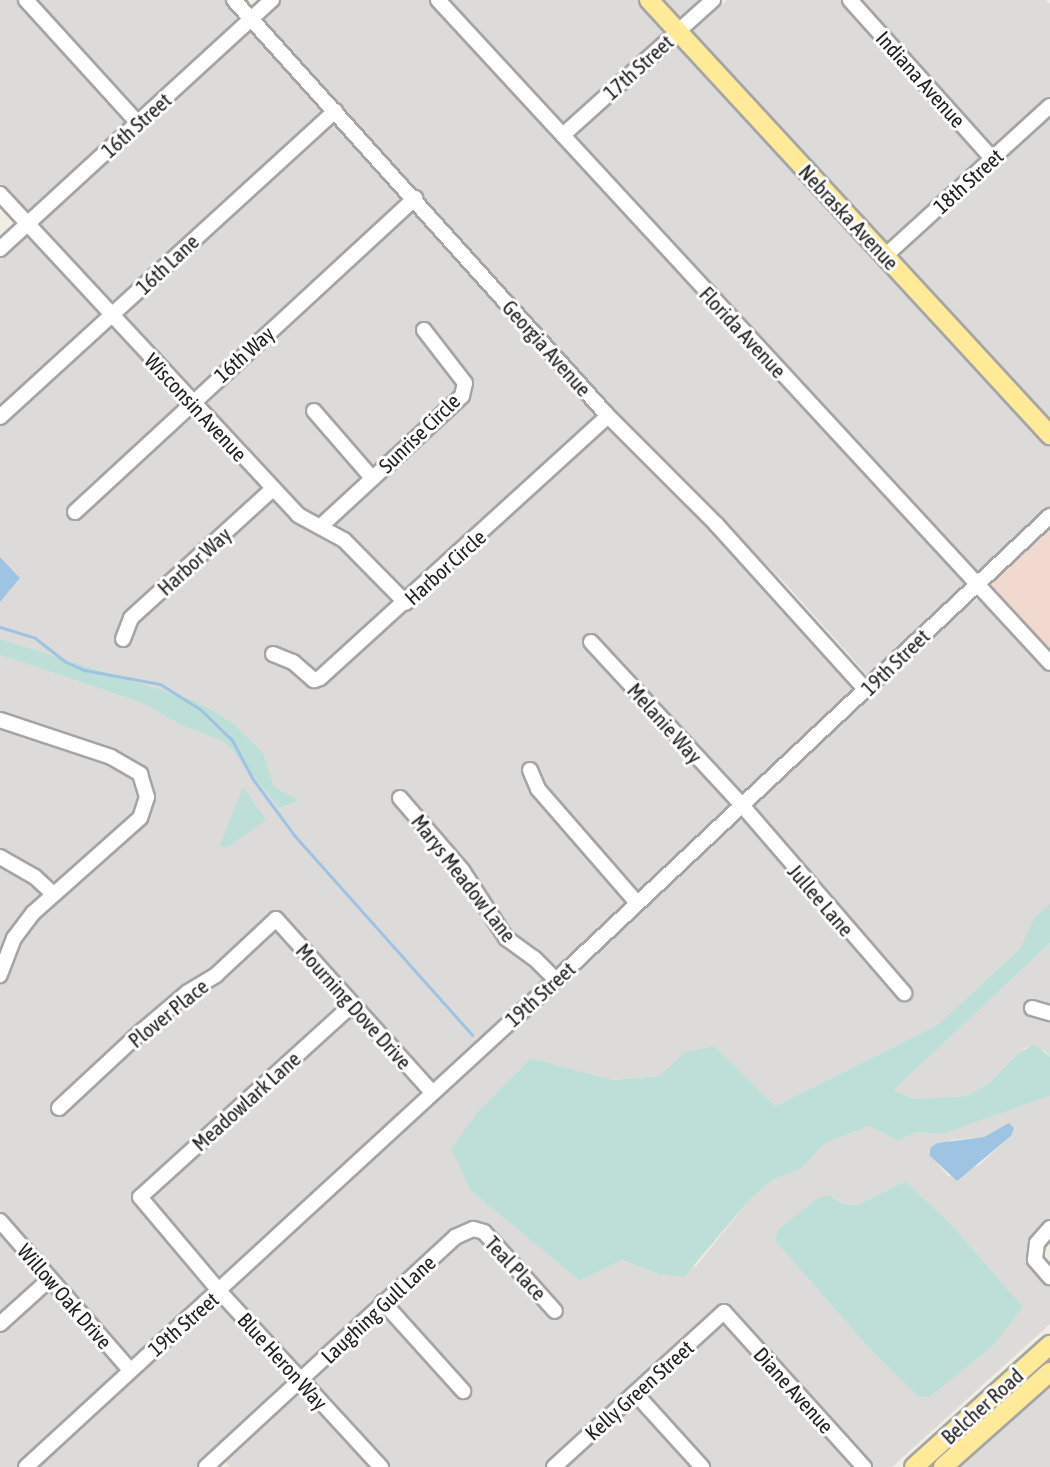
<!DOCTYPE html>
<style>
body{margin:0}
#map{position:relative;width:1050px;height:1467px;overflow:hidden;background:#f0eee2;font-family:"Asap Condensed",sans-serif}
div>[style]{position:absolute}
.residential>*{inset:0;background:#dcdbda;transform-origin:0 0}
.commercial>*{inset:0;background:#f2d9d0}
.wetland>*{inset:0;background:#bedfd7}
.water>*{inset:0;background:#9fc3e2}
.stream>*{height:3px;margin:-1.5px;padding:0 1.5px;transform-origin:1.5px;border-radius:1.5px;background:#9fc3e2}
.roads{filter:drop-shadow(2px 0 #a5a5a5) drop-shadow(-2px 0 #a5a5a5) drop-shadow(0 2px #a5a5a5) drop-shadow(0 -2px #a5a5a5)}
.minor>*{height:14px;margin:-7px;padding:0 7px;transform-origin:7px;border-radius:7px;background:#fff}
.major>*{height:18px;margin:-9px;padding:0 9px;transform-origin:9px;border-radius:9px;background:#ffea98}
span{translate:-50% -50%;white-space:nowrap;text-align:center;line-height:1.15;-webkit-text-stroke:6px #fff;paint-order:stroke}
.street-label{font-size:21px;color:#1e1e1e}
</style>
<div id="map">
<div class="residential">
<i style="clip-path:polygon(0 0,18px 0,130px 123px,28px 216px,0 186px)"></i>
<i style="clip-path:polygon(34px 0,226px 0,244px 19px,139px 116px)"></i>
<i style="clip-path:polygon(280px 0,429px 0,970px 584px,871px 679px,783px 581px,612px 412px,259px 19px)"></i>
<i style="clip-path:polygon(445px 0,641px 0,670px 31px,564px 128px)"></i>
<i style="clip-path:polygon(657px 0,705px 0,678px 24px)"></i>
<i style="clip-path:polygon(727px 0,842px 0,985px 158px,886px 248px,689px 35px)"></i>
<i style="clip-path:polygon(858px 0,1046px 0,1050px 4px,1050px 99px,993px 151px)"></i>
<i style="left:251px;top:27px;width:113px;height:292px;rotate:48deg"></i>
<i style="clip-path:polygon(677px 39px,1050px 443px,1050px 509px,978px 576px,571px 135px)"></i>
<i style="clip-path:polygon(1050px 113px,1050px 426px,893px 256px)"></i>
<i style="left:334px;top:119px;width:108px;height:292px;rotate:47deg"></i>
<i style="clip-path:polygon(414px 206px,600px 416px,407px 596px,348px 536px,330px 525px,467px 397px,470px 379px,426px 322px,417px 330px,459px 385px,457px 393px,373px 470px,315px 404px,307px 411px,365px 478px,320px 520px,302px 510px,198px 403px)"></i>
<i style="clip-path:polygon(26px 231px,103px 316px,0 410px,0 256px)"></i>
<i style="clip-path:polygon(110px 324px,183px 403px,67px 512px,74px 519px,190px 411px,265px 489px,126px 617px,116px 643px,126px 645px,136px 621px,273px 497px,340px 544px,398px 603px,315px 674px,295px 657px,272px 647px,266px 656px,324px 682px,607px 424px,712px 528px,859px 691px,742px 797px,592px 634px,584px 642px,733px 805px,638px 895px,543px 786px,534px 763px,524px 768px,534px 793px,629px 903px,557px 973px,518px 939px,459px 856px,401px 790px,392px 797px,457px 874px,502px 942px,548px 981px,433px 1084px,277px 912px,212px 971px,140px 1026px,52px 1107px,59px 1115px,147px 1034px,275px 927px,344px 1005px,132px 1197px,212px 1291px,131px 1362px,0 1212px,0 985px,19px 941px,37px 917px,153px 800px,153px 793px,146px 772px,0 714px,0 655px,142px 703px,180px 725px,225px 742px,279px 808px,300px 801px,274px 786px,263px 752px,232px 722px,194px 700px,0 639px,0 602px,20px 578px,0 557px,0 424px)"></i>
<i style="clip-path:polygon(evenodd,981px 596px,1050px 671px,1050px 906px,1020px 949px,936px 1026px,775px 1106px,714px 1046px,685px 1052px,659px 1076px,613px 1080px,531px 1058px,512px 1080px,471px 1191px,580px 1281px,622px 1260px,658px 1274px,696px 1266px,750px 1199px,774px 1179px,801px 1169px,824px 1144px,869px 1126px,899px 1141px,917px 1132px,943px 1134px,1050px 1096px,1050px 1221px,1040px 1230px,1031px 1264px,1050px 1286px,1050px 1324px,892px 1467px,872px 1467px,725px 1304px,546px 1467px,389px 1467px,309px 1381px,383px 1310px,462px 1398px,471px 1390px,391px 1302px,458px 1241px,473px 1235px,481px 1237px,554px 1318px,563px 1311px,488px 1228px,470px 1222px,302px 1373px,228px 1291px,925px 641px,981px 596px,998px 1129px,1011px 1136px,979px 1165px,949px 1177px,930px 1155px,928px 1152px,952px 1140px,984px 1137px,998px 1129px,981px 596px,905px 1181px,949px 1222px,1023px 1307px,994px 1345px,930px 1397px,918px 1395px,870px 1349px,775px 1241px,832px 1196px,843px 1204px,857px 1205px,905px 1181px)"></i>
<i style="clip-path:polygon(0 726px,108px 762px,135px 778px,141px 798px,136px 815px,54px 886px,0 851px)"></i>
<i style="clip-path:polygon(0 864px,45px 894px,0 963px)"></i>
<i style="clip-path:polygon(1050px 943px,1050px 1007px,1029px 1001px,1024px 1011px,1050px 1019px,1050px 1057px,1045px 1051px,1026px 1047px,989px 1083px,966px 1096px,914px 1099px,894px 1090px)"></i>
<i style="left:351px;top:1012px;width:109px;height:276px;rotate:47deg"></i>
<i style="clip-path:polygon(0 1230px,43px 1279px,0 1317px)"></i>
<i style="clip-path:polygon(49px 1287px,122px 1370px,18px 1467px,0 1467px,0 1331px)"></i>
<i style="clip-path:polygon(219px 1299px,293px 1381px,198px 1467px,33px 1467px)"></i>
<i style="clip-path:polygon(723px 1320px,856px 1467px,710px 1467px,643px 1393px)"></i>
<i style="clip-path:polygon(1050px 1388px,1050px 1467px,959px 1467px,990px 1439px)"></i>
<i style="clip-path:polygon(300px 1389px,373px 1467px,230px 1467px,223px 1459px)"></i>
<i style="clip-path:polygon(634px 1401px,694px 1467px,562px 1467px)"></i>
</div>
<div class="commercial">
<i style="clip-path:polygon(1050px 528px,1050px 654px,988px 587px)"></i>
</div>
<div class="wetland">
<i style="clip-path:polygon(0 639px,194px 700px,232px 722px,263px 752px,274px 786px,300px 801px,279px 808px,225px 742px,180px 725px,142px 703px,0 655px)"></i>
<i style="clip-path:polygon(243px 787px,266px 820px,227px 848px,220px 845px)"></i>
<i style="clip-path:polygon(1050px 904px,1050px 943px,894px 1090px,914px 1099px,966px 1096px,989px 1083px,1019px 1053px,1034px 1044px,1050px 1057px,1050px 1096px,943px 1134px,917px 1132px,899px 1141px,869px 1126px,824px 1144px,801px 1169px,774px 1179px,750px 1199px,684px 1277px,658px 1274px,622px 1260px,580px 1281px,471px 1191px,451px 1148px,479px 1111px,531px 1058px,613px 1080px,659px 1076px,685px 1052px,714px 1046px,775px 1106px,936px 1026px,1020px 949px,1034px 918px)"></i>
<i style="clip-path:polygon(905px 1181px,949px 1222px,1023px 1307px,994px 1345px,930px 1397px,918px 1396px,870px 1349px,775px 1241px,778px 1230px,819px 1197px,831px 1196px,843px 1204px,857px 1205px)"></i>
</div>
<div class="water">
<i style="clip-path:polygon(0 557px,20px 578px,0 602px)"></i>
<i style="clip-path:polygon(1009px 1123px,1014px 1128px,1011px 1136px,957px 1181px,929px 1155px,931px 1147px,938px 1143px,984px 1137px)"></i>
</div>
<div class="stream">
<i style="left:0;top:627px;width:37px;rotate:17deg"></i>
<i style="left:35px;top:638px;width:39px;rotate:38deg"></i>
<i style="left:66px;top:662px;width:20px;rotate:24deg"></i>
<i style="left:84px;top:670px;width:77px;rotate:10.4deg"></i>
<i style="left:160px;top:684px;width:47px;rotate:32deg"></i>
<i style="left:200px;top:709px;width:45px;rotate:44.1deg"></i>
<i style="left:232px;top:740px;width:43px;rotate:62.2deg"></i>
<i style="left:252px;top:778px;width:71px;rotate:53.6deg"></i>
<i style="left:294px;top:835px;width:268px;rotate:48.3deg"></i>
</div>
<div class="roads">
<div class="minor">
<i style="left:26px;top:0;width:166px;rotate:47.7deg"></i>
<i style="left:234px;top:0;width:559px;rotate:48.04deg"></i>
<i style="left:608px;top:416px;width:153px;rotate:45deg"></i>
<i style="left:716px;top:524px;width:224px;rotate:47.9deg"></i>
<i style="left:438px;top:0;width:902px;rotate:47.29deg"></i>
<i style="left:850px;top:0;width:212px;rotate:48.1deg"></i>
<i style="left:563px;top:135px;width:202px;rotate:-42deg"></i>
<i style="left:0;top:194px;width:438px;rotate:47.1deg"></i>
<i style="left:298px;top:515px;width:52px;rotate:28.5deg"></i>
<i style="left:344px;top:540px;width:88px;rotate:45.5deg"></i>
<i style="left:0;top:249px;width:369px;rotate:-42.5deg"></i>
<i style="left:885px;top:256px;width:223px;rotate:-42.3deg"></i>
<i style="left:314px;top:411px;width:89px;rotate:49.1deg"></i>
<i style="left:0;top:417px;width:454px;rotate:-42.4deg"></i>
<i style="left:75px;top:512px;width:463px;rotate:-42.7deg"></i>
<i style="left:321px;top:526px;width:192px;rotate:-42.7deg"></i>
<i style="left:462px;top:396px;width:13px;rotate:-77deg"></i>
<i style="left:465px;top:383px;width:67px;rotate:-127.7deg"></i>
<i style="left:123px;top:639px;width:22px;rotate:-69deg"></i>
<i style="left:131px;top:618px;width:192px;rotate:-42.3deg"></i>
<i style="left:591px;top:642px;width:221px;rotate:47.2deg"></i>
<i style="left:741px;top:804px;width:250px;rotate:49.2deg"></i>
<i style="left:273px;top:654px;width:22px;rotate:22deg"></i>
<i style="left:293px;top:662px;width:28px;rotate:41deg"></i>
<i style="left:314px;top:680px;width:6px;rotate:-18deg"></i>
<i style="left:320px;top:678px;width:389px;rotate:-42.3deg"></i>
<i style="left:0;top:720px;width:117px;rotate:18.4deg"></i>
<i style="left:111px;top:757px;width:34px;rotate:30deg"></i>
<i style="left:140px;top:774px;width:24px;rotate:73deg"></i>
<i style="left:147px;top:797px;width:22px;rotate:108deg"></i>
<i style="left:140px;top:818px;width:143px;rotate:138.4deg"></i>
<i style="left:33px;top:913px;width:31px;rotate:127deg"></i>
<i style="left:14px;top:938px;width:40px;rotate:111deg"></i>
<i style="left:530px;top:770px;width:21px;rotate:67deg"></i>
<i style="left:538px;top:789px;width:151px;rotate:49deg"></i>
<i style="left:400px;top:798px;width:95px;rotate:49.3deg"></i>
<i style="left:462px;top:870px;width:81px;rotate:57.1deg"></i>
<i style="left:506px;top:938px;width:34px;rotate:36deg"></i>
<i style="left:534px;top:958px;width:31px;rotate:45deg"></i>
<i style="left:0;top:857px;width:40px;rotate:29.7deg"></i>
<i style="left:35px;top:877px;width:25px;rotate:43deg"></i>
<i style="left:352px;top:1005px;width:286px;rotate:137.8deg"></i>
<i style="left:140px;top:1197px;width:124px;rotate:49.9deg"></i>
<i style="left:220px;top:1292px;width:238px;rotate:47.4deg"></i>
<i style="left:1032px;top:1008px;width:19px;rotate:16deg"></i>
<i style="left:59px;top:1108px;width:115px;rotate:-42.9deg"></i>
<i style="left:143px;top:1030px;width:59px;rotate:-40.2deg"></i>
<i style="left:188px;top:992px;width:33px;rotate:-31deg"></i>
<i style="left:216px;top:975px;width:82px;rotate:-43deg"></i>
<i style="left:276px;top:919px;width:233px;rotate:48deg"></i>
<i style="left:0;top:1221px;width:198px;rotate:48.9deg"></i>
<i style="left:1050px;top:1228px;width:20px;rotate:131deg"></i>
<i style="left:1037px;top:1243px;width:17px;rotate:97deg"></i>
<i style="left:1035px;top:1260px;width:23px;rotate:49deg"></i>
<i style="left:383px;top:1302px;width:120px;rotate:48deg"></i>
<i style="left:0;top:1324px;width:67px;rotate:-42deg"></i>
<i style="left:635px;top:1393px;width:100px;rotate:47.8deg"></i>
<i style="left:26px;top:1467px;width:720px;rotate:-42.58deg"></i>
<i style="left:556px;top:980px;width:678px;rotate:-43.21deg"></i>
<i style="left:206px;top:1467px;width:339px;rotate:-42.7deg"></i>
<i style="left:455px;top:1237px;width:20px;rotate:-24deg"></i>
<i style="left:473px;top:1229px;width:11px;rotate:15deg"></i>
<i style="left:484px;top:1232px;width:106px;rotate:48.1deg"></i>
<i style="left:554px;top:1467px;width:230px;rotate:-42.4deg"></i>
<i style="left:724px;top:1312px;width:209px;rotate:47.9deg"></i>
</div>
<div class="major">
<i style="left:649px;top:0;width:592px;rotate:47.33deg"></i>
<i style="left:914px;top:1467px;width:183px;rotate:-41.9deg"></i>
<i style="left:943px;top:1467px;width:143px;rotate:-41.6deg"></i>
</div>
</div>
<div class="street-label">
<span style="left:638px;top:67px;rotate:-42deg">17th Street</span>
<span style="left:921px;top:79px;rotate:48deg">Indiana Avenue</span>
<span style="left:136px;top:125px;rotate:-42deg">16th Street</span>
<span style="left:968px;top:181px;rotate:-42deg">18th Street</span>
<span style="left:849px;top:217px;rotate:47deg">Nebraska Avenue</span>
<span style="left:167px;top:264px;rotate:-43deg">16th Lane</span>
<span style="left:743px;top:332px;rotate:47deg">Florida Avenue</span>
<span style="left:547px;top:348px;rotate:48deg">Georgia Avenue</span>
<span style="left:244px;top:354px;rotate:-42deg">16th Way</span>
<span style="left:196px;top:407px;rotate:47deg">Wisconsin Avenue</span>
<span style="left:419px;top:433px;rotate:-44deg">Sunrise Circle</span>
<span style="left:194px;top:561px;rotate:-42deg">Harbor Way</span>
<span style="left:445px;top:567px;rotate:-42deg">Harbor Circle</span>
<span style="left:895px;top:662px;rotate:-44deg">19th Street</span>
<span style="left:665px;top:723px;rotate:48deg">Melanie Way</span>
<span style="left:464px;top:878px;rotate:52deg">Marys Meadow Lane</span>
<span style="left:821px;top:900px;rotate:49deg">Jullee Lane</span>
<span style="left:540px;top:994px;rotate:-42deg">19th Street</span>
<span style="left:354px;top:1006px;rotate:48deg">Mourning Dove Drive</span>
<span style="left:168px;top:1013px;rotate:-39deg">Plover Place</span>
<span style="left:246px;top:1101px;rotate:-42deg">Meadowlark Lane</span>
<span style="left:516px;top:1268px;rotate:47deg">Teal Place</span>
<span style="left:65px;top:1296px;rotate:49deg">Willow Oak Drive</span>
<span style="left:378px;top:1309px;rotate:-43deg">Laughing Gull Lane</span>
<span style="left:183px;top:1324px;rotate:-41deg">19th Street</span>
<span style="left:283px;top:1361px;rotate:48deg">Blue Heron Way</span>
<span style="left:639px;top:1390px;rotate:-42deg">Kelly Green Street</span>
<span style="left:794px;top:1390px;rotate:48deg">Diane Avenue</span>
<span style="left:982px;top:1406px;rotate:-42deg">Belcher Road</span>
</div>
</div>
